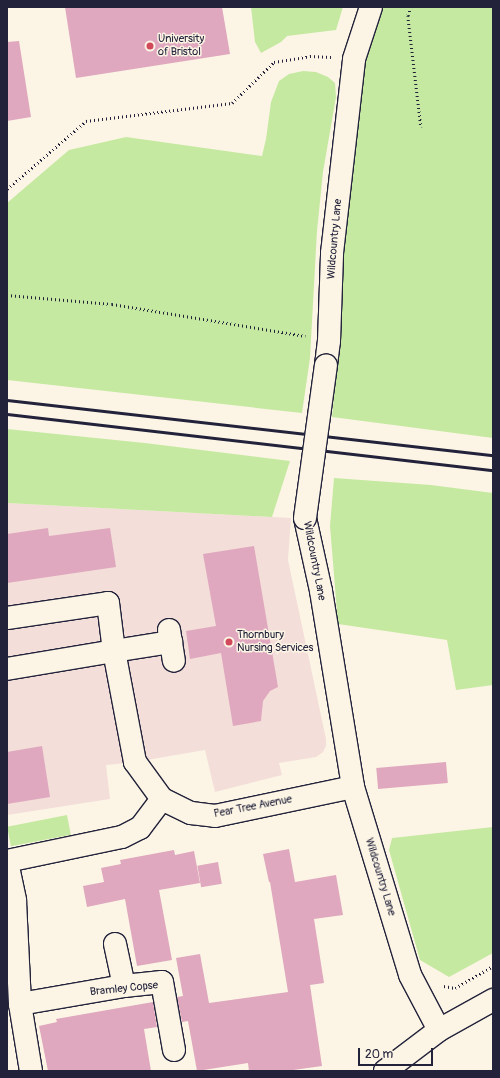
<!DOCTYPE html>
<style>
body{margin:0}
#map{position:relative;width:500px;height:1078px;overflow:hidden;background:#fcf5e5;font-family:Pangolin,sans-serif}
div>[style]{position:absolute}
.built>*{inset:0;background:#f3ded9}
.green>*{inset:0;background:#c6e9a2;transform-origin:0 0}
.building>*{inset:0;background:#dfa8be;transform-origin:0 0}
.path>*{height:2.5px;margin-top:-1.25px;transform-origin:0;background:repeating-linear-gradient(90deg,#22223b 0 1px,transparent 0 4px)}
.roads{filter:drop-shadow(1px 0 #22223b) drop-shadow(-1px 0 #22223b) drop-shadow(0 1px #22223b) drop-shadow(0 -1px #22223b)}
.minor>*{height:22px;margin:-11px;padding:0 11px;transform-origin:11px;border-radius:11px;background:#fcf5e5}
.rail>*{height:3px;margin:-1.5px;padding:0 1.5px;transform-origin:1.5px;border-radius:1.5px;background:#22223b}
.bridges{filter:drop-shadow(1px 0 #22223b) drop-shadow(-1px 0 #22223b) drop-shadow(0 1px #22223b) drop-shadow(0 -1px #22223b)}
.minor-bridge>*{height:22px;margin:-11px;padding:0 11px;transform-origin:11px;border-radius:11px;background:#fcf5e5}
.dots>*{width:11px;height:11px;translate:-50% -50%;box-sizing:border-box;border:2px solid #fcf5e5;border-radius:50%}
span{translate:-50% -50%;white-space:nowrap;text-align:center;line-height:1.15;-webkit-text-stroke:3px #fcf5e5;paint-order:stroke}
.poi-label{font-size:11px;color:#22223b}
.left{translate:0 -50%;text-align:left}
.street-label{font-size:11px;color:#22223b}
.frame{position:absolute;inset:0;border:8px solid #22223b;pointer-events:none}
.scale{position:absolute;left:358px;top:1048px;width:75px;height:18px;box-sizing:border-box;border:2px solid #22223b;border-top:0;padding-left:5px;font-size:12px;line-height:14px;white-space:nowrap;color:#22223b;-webkit-text-stroke:3px #fcf5e5;paint-order:stroke}
</style>
<div id="map">
<div class="built">
<i style="clip-path:polygon(7px 503px,291px 518px,288px 560px,326px 739px,326px 746px,323px 752px,316px 757px,279px 763px,282px 775px,215px 792px,205px 750px,135px 762px,106px 765px,110px 799px,7px 815px)"></i>
</div>
<div class="green">
<i style="clip-path:polygon(251px 7px,343px 7px,336px 30px,287px 36px,281px 42px,261px 53px,255px 42px)"></i>
<i style="clip-path:polygon(380px 7px,493px 7px,493px 438px,332px 417px,339px 345px,342px 256px,363px 61px)"></i>
<i style="clip-path:polygon(303px 71px,316px 72px,328px 77px,335px 83px,336px 97px,323px 172px,317px 231px,310px 358px,302px 413px,7px 380px,7px 203px,69px 150px,126px 137px,262px 156px,266px 139px,271px 102px,279px 81px,289px 74px)"></i>
<i style="clip-path:polygon(7px 429px,145px 443px,290px 461px,272px 517px,7px 503px)"></i>
<i style="clip-path:polygon(334px 478px,431px 485px,493px 493px,493px 685px,456px 690px,447px 640px,338px 624px,330px 526px)"></i>
<i style="left:67px;top:815px;width:20px;height:61px;rotate:79deg"></i>
<i style="clip-path:polygon(493px 827px,493px 953px,449px 977px,420px 960px,389px 850px,392px 838px)"></i>
</div>
<div class="building">
<i style="clip-path:polygon(65px 7px,222px 7px,230px 54px,76px 78px)"></i>
<i style="clip-path:polygon(19px 41px,31px 117px,7px 121px,7px 42px)"></i>
<i style="clip-path:polygon(48px 528px,49px 536px,110px 528px,116px 567px,7px 583px,7px 534px)"></i>
<i style="clip-path:polygon(254px 546px,278px 687px,270px 691px,263px 701px,261px 721px,233px 726px,221px 653px,190px 659px,186px 631px,216px 626px,203px 554px)"></i>
<i style="clip-path:polygon(42px 746px,50px 797px,7px 804px,7px 752px)"></i>
<i style="left:446px;top:762px;width:21px;height:70px;rotate:85deg"></i>
<i style="clip-path:polygon(289px 849px,295px 882px,336px 875px,343px 915px,314px 919px,324px 983px,310px 985px,322px 1066px,286px 1071px,249px 1071px,248px 1063px,197px 1071px,188px 1021px,182px 1022px,177px 997px,183px 996px,176px 958px,200px 954px,209px 1003px,288px 992px,270px 882px,269px 882px,263px 854px)"></i>
<i style="clip-path:polygon(174px 850px,175px 855px,194px 851px,200px 883px,159px 890px,172px 960px,137px 966px,125px 899px,87px 907px,83px 886px,104px 882px,101px 868px,121px 864px,120px 860px)"></i>
<i style="left:218px;top:862px;width:22px;height:21px;rotate:80deg"></i>
<i style="clip-path:polygon(153px 1002px,157px 1027px,144px 1029px,151px 1071px,48px 1071px,39px 1026px,57px 1022px,56px 1019px)"></i>
</div>
<div class="path">
<i style="left:411px;top:7px;width:9px;rotate:108deg"></i>
<i style="left:408px;top:16px;width:112px;rotate:83.3deg"></i>
<i style="left:7px;top:189px;width:104px;rotate:-40.7deg"></i>
<i style="left:86px;top:121px;width:147px;rotate:-7deg"></i>
<i style="left:232px;top:103px;width:59px;rotate:-44.3deg"></i>
<i style="left:274px;top:62px;width:36px;rotate:-9deg"></i>
<i style="left:310px;top:56px;width:21px;rotate:3deg"></i>
<i style="left:7px;top:295px;width:105px;rotate:4.9deg"></i>
<i style="left:112px;top:304px;width:196px;rotate:9.4deg"></i>
<i style="left:444px;top:986px;width:11px;rotate:10deg"></i>
<i style="left:455px;top:988px;width:44px;rotate:-30.1deg"></i>
</div>
<div class="roads">
<div class="minor">
<i style="left:326px;top:365px;width:24px;rotate:-83deg"></i>
<i style="left:329px;top:341px;width:88px;rotate:-88deg"></i>
<i style="left:332px;top:253px;width:195px;rotate:-83.5deg"></i>
<i style="left:354px;top:59px;width:55px;rotate:-71.9deg"></i>
<i style="left:305px;top:518px;width:75px;rotate:77.6deg"></i>
<i style="left:321px;top:591px;width:199px;rotate:80.7deg"></i>
<i style="left:353px;top:787px;width:196px;rotate:73.1deg"></i>
<i style="left:410px;top:975px;width:62px;rotate:62.2deg"></i>
<i style="left:7px;top:618px;width:102px;rotate:-8.4deg"></i>
<i style="left:108px;top:603px;width:48px;rotate:82.9deg"></i>
<i style="left:114px;top:651px;width:109px;rotate:170.5deg"></i>
<i style="left:169px;top:630px;width:31px;rotate:81deg"></i>
<i style="left:162px;top:799px;width:46px;rotate:-126.1deg"></i>
<i style="left:135px;top:762px;width:113px;rotate:-100.7deg"></i>
<i style="left:114px;top:651px;width:58px;rotate:-9deg"></i>
<i style="left:7px;top:861px;width:117px;rotate:-11.8deg"></i>
<i style="left:122px;top:837px;width:20px;rotate:-27deg"></i>
<i style="left:140px;top:828px;width:36px;rotate:-53deg"></i>
<i style="left:162px;top:799px;width:32px;rotate:26deg"></i>
<i style="left:191px;top:813px;width:24px;rotate:7deg"></i>
<i style="left:215px;top:816px;width:141px;rotate:-11.9deg"></i>
<i style="left:7px;top:862px;width:40px;rotate:78deg"></i>
<i style="left:15px;top:901px;width:103px;rotate:87.2deg"></i>
<i style="left:20px;top:1004px;width:68px;rotate:80.7deg"></i>
<i style="left:115px;top:944px;width:43px;rotate:77.9deg"></i>
<i style="left:20px;top:1004px;width:106px;rotate:-9.8deg"></i>
<i style="left:124px;top:986px;width:38px;rotate:-6deg"></i>
<i style="left:162px;top:982px;width:69px;rotate:80deg"></i>
<i style="left:385px;top:1071px;width:68px;rotate:-37.2deg"></i>
<i style="left:439px;top:1030px;width:62px;rotate:-29.1deg"></i>
</div>
</div>
<div class="rail">
<i style="left:7px;top:400px;width:489px;rotate:6.5deg"></i>
<i style="left:7px;top:414px;width:489px;rotate:6.6deg"></i>
</div>
<div class="bridges">
<div class="minor-bridge">
<i style="left:305px;top:518px;width:154px;rotate:-82.2deg"></i>
</div>
</div>
<div class="dots">
<i style="left:150px;top:46px;background:#d1495b"></i>
<i style="left:229px;top:642px;background:#d1495b"></i>
</div>
<div class="poi-label">
<span class="left" style="left:158px;top:46px">University<br>of Bristol</span>
<span class="left" style="left:237px;top:642px">Thornbury<br>Nursing Services</span>
</div>
<div class="street-label">
<span style="left:335px;top:239px;rotate:-85deg">Wildcountry Lane</span>
<span style="left:314px;top:561px;rotate:79deg">Wildcountry Lane</span>
<span style="left:253px;top:807px;rotate:-11deg">Pear Tree Avenue</span>
<span style="left:380px;top:877px;rotate:73deg">Wildcountry Lane</span>
<span style="left:124px;top:989px;rotate:-6deg">Bramley Copse</span>
</div>
<div class="frame"></div>
<div class="scale">20 m</div>
</div>
